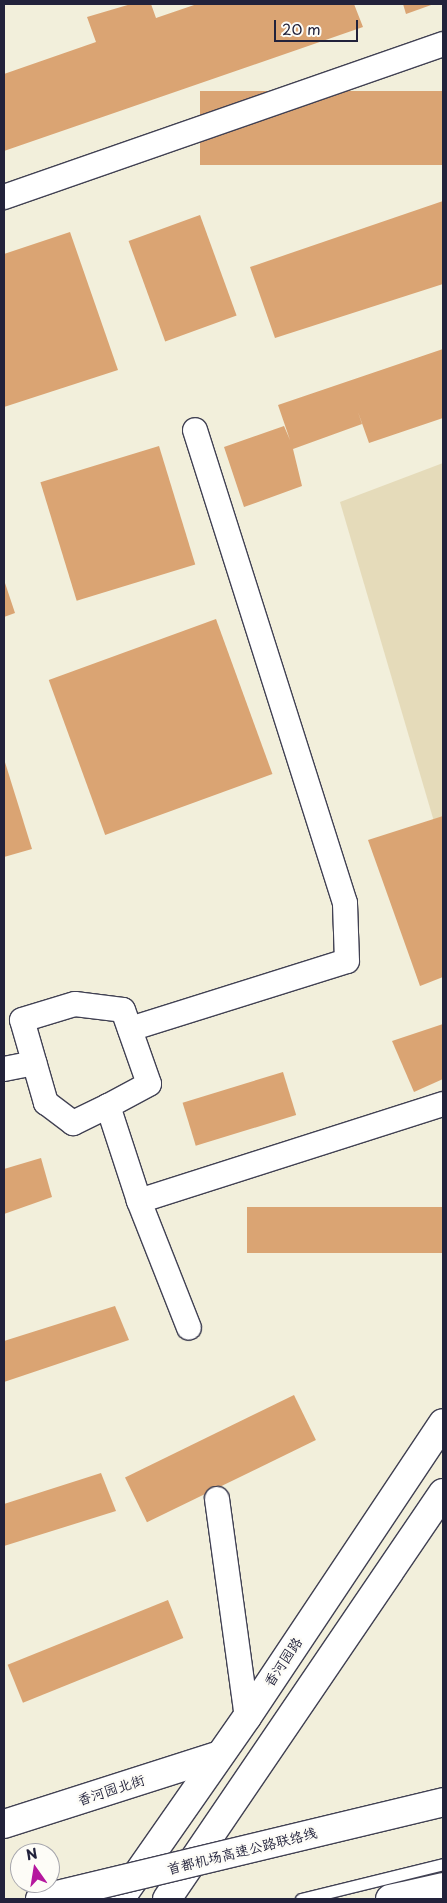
<!DOCTYPE html>
<meta charset="utf-8">
<style>
body{margin:0}
#map{position:relative;width:447px;height:1903px;overflow:hidden;background:#f2efdb;font-family:"Playpen Sans","LXGW WenKai TC",sans-serif}
div>[style]{position:absolute}
.built>*{inset:0;background:#e5dbba}
.building>*{inset:0;background:#daa473;transform-origin:0 0}
.roads{filter:drop-shadow(1px 0 #414153) drop-shadow(-1px 0 #414153) drop-shadow(0 1px #414153) drop-shadow(0 -1px #414153)}
.lane>*{height:11px;margin:-5.5px;padding:0 5.5px;transform-origin:5.5px;border-radius:5.5px;background:#fff}
.street>*{height:24px;margin:-12px;padding:0 12px;transform-origin:12px;border-radius:12px;background:#fff}
.secondary>*{height:28px;margin:-14px;padding:0 14px;transform-origin:14px;border-radius:14px;background:#fff}
.highway>*{height:28px;margin:-14px;padding:0 14px;transform-origin:14px;border-radius:14px;background:#fff}
.bridges{filter:drop-shadow(1px 0 #414153) drop-shadow(-1px 0 #414153) drop-shadow(0 1px #414153) drop-shadow(0 -1px #414153)}
.highway-bridge>*{height:28px;margin:-14px;padding:0 14px;transform-origin:14px;border-radius:14px;background:#fff}
span{translate:-50% -50%;white-space:nowrap;text-align:center;line-height:1.15;-webkit-text-stroke:4.5px #fdfcf7;paint-order:stroke}
.street-label{font-size:14px;color:#22223b}
.frame{position:absolute;inset:0;border:5px solid #22223b;pointer-events:none}
.north{position:absolute;left:10px;top:1843px;width:50px;height:50px;box-sizing:border-box;background:#fdfcf7;border:1px solid #a5a5ac;border-radius:50%;rotate:347deg;font-size:14px;font-weight:700;line-height:20px;text-align:center;color:#22223b}
.north::after{content:'';display:block;margin:auto;width:18px;height:22px;background:#b5179e;clip-path:polygon(50% 0,100% 100%,50% 72%,0 100%)}
.scale{position:absolute;left:274px;top:20px;width:84px;height:22px;box-sizing:border-box;border:2px solid #22223b;border-top:0;padding-left:6px;font-size:15px;line-height:18px;white-space:nowrap;color:#22223b;-webkit-text-stroke:4px #fdfcf7;paint-order:stroke}
</style>
<div id="map">
<div class="built">
<i style="clip-path:polygon(443px 463px,443px 840px,440px 842px,340px 502px)"></i>
</div>
<div class="building">
<i style="clip-path:polygon(131px 4px,151px 4px,156px 18px,197px 4px,354px 4px,363px 27px,4px 151px,4px 74px,96px 42px,87px 17px)"></i>
<i style="clip-path:polygon(403px 4px,434px 4px,406px 14px)"></i>
<i style="left:443px;top:91px;width:74px;height:243px;rotate:90deg"></i>
<i style="clip-path:polygon(443px 201px,443px 284px,275px 338px,250px 267px)"></i>
<i style="left:200px;top:215px;width:107px;height:76px;rotate:70deg"></i>
<i style="clip-path:polygon(70px 232px,118px 370px,4px 407px,4px 254px)"></i>
<i style="clip-path:polygon(443px 349px,443px 418px,369px 443px,358px 412px,362px 424px,293px 449px,302px 486px,244px 507px,224px 447px,284px 426px,290px 440px,278px 405px)"></i>
<i style="left:159px;top:446px;width:124px;height:124px;rotate:73deg"></i>
<i style="clip-path:polygon(4px 580px,15px 613px,4px 617px)"></i>
<i style="left:216px;top:619px;width:165px;height:178px;rotate:70deg"></i>
<i style="clip-path:polygon(4px 759px,32px 849px,4px 857px)"></i>
<i style="clip-path:polygon(443px 816px,443px 977px,420px 986px,368px 840px)"></i>
<i style="clip-path:polygon(443px 1024px,443px 1079px,414px 1092px,392px 1041px)"></i>
<i style="left:283px;top:1072px;width:45px;height:105px;rotate:73deg"></i>
<i style="clip-path:polygon(41px 1158px,52px 1197px,4px 1214px,4px 1169px)"></i>
<i style="left:443px;top:1207px;width:46px;height:196px;rotate:90deg"></i>
<i style="clip-path:polygon(115px 1306px,129px 1340px,4px 1382px,4px 1341px)"></i>
<i style="left:294px;top:1395px;width:50px;height:188px;rotate:64deg"></i>
<i style="clip-path:polygon(101px 1473px,116px 1511px,4px 1546px,4px 1504px)"></i>
<i style="left:168px;top:1600px;width:41px;height:173px;rotate:68deg"></i>
</div>
<div class="roads">
<div class="lane">
<i style="left:301px;top:1899px;width:146px;rotate:-13.8deg"></i>
</div>
<div class="street">
<i style="left:4px;top:197px;width:465px;rotate:-19.2deg"></i>
<i style="left:130px;top:1029px;width:227px;rotate:-17.4deg"></i>
<i style="left:347px;top:961px;width:58px;rotate:-92deg"></i>
<i style="left:345px;top:903px;width:496px;rotate:-107.6deg"></i>
<i style="left:4px;top:1069px;width:31px;rotate:-11deg"></i>
<i style="left:108px;top:1106px;width:39px;rotate:154deg"></i>
<i style="left:73px;top:1123px;width:34px;rotate:-143deg"></i>
<i style="left:46px;top:1103px;width:86px;rotate:-106.1deg"></i>
<i style="left:22px;top:1020px;width:55px;rotate:-16.8deg"></i>
<i style="left:75px;top:1004px;width:48px;rotate:7.1deg"></i>
<i style="left:123px;top:1010px;width:78px;rotate:70.6deg"></i>
<i style="left:149px;top:1084px;width:47px;rotate:151.8deg"></i>
<i style="left:108px;top:1106px;width:100px;rotate:71.9deg"></i>
<i style="left:139px;top:1201px;width:136px;rotate:68.5deg"></i>
<i style="left:139px;top:1201px;width:319px;rotate:-17.7deg"></i>
<i style="left:217px;top:1499px;width:220px;rotate:82.2deg"></i>
</div>
<div class="secondary">
<i style="left:4px;top:1824px;width:224px;rotate:-17.7deg"></i>
</div>
<div class="highway">
<i style="left:120px;top:1899px;width:222px;rotate:-55.1deg"></i>
<i style="left:247px;top:1717px;width:353px;rotate:-56.3deg"></i>
<i style="left:167px;top:1899px;width:491px;rotate:-55.8deg"></i>
<i style="left:390px;top:1899px;width:54px;rotate:-12.8deg"></i>
</div>
</div>
<div class="bridges">
<div class="highway-bridge">
<i style="left:40px;top:1899px;width:415px;rotate:-13.5deg"></i>
</div>
</div>
<div class="street-label">
<span style="left:283px;top:1662px;rotate:-56deg">香河园路</span>
<span style="left:111px;top:1790px;rotate:-18deg">香河园北街</span>
<span style="left:242px;top:1851px;rotate:-14deg">首都机场高速公路联络线</span>
</div>
<div class="frame"></div>
<div class="north">N</div>
<div class="scale">20 m</div>
</div>
